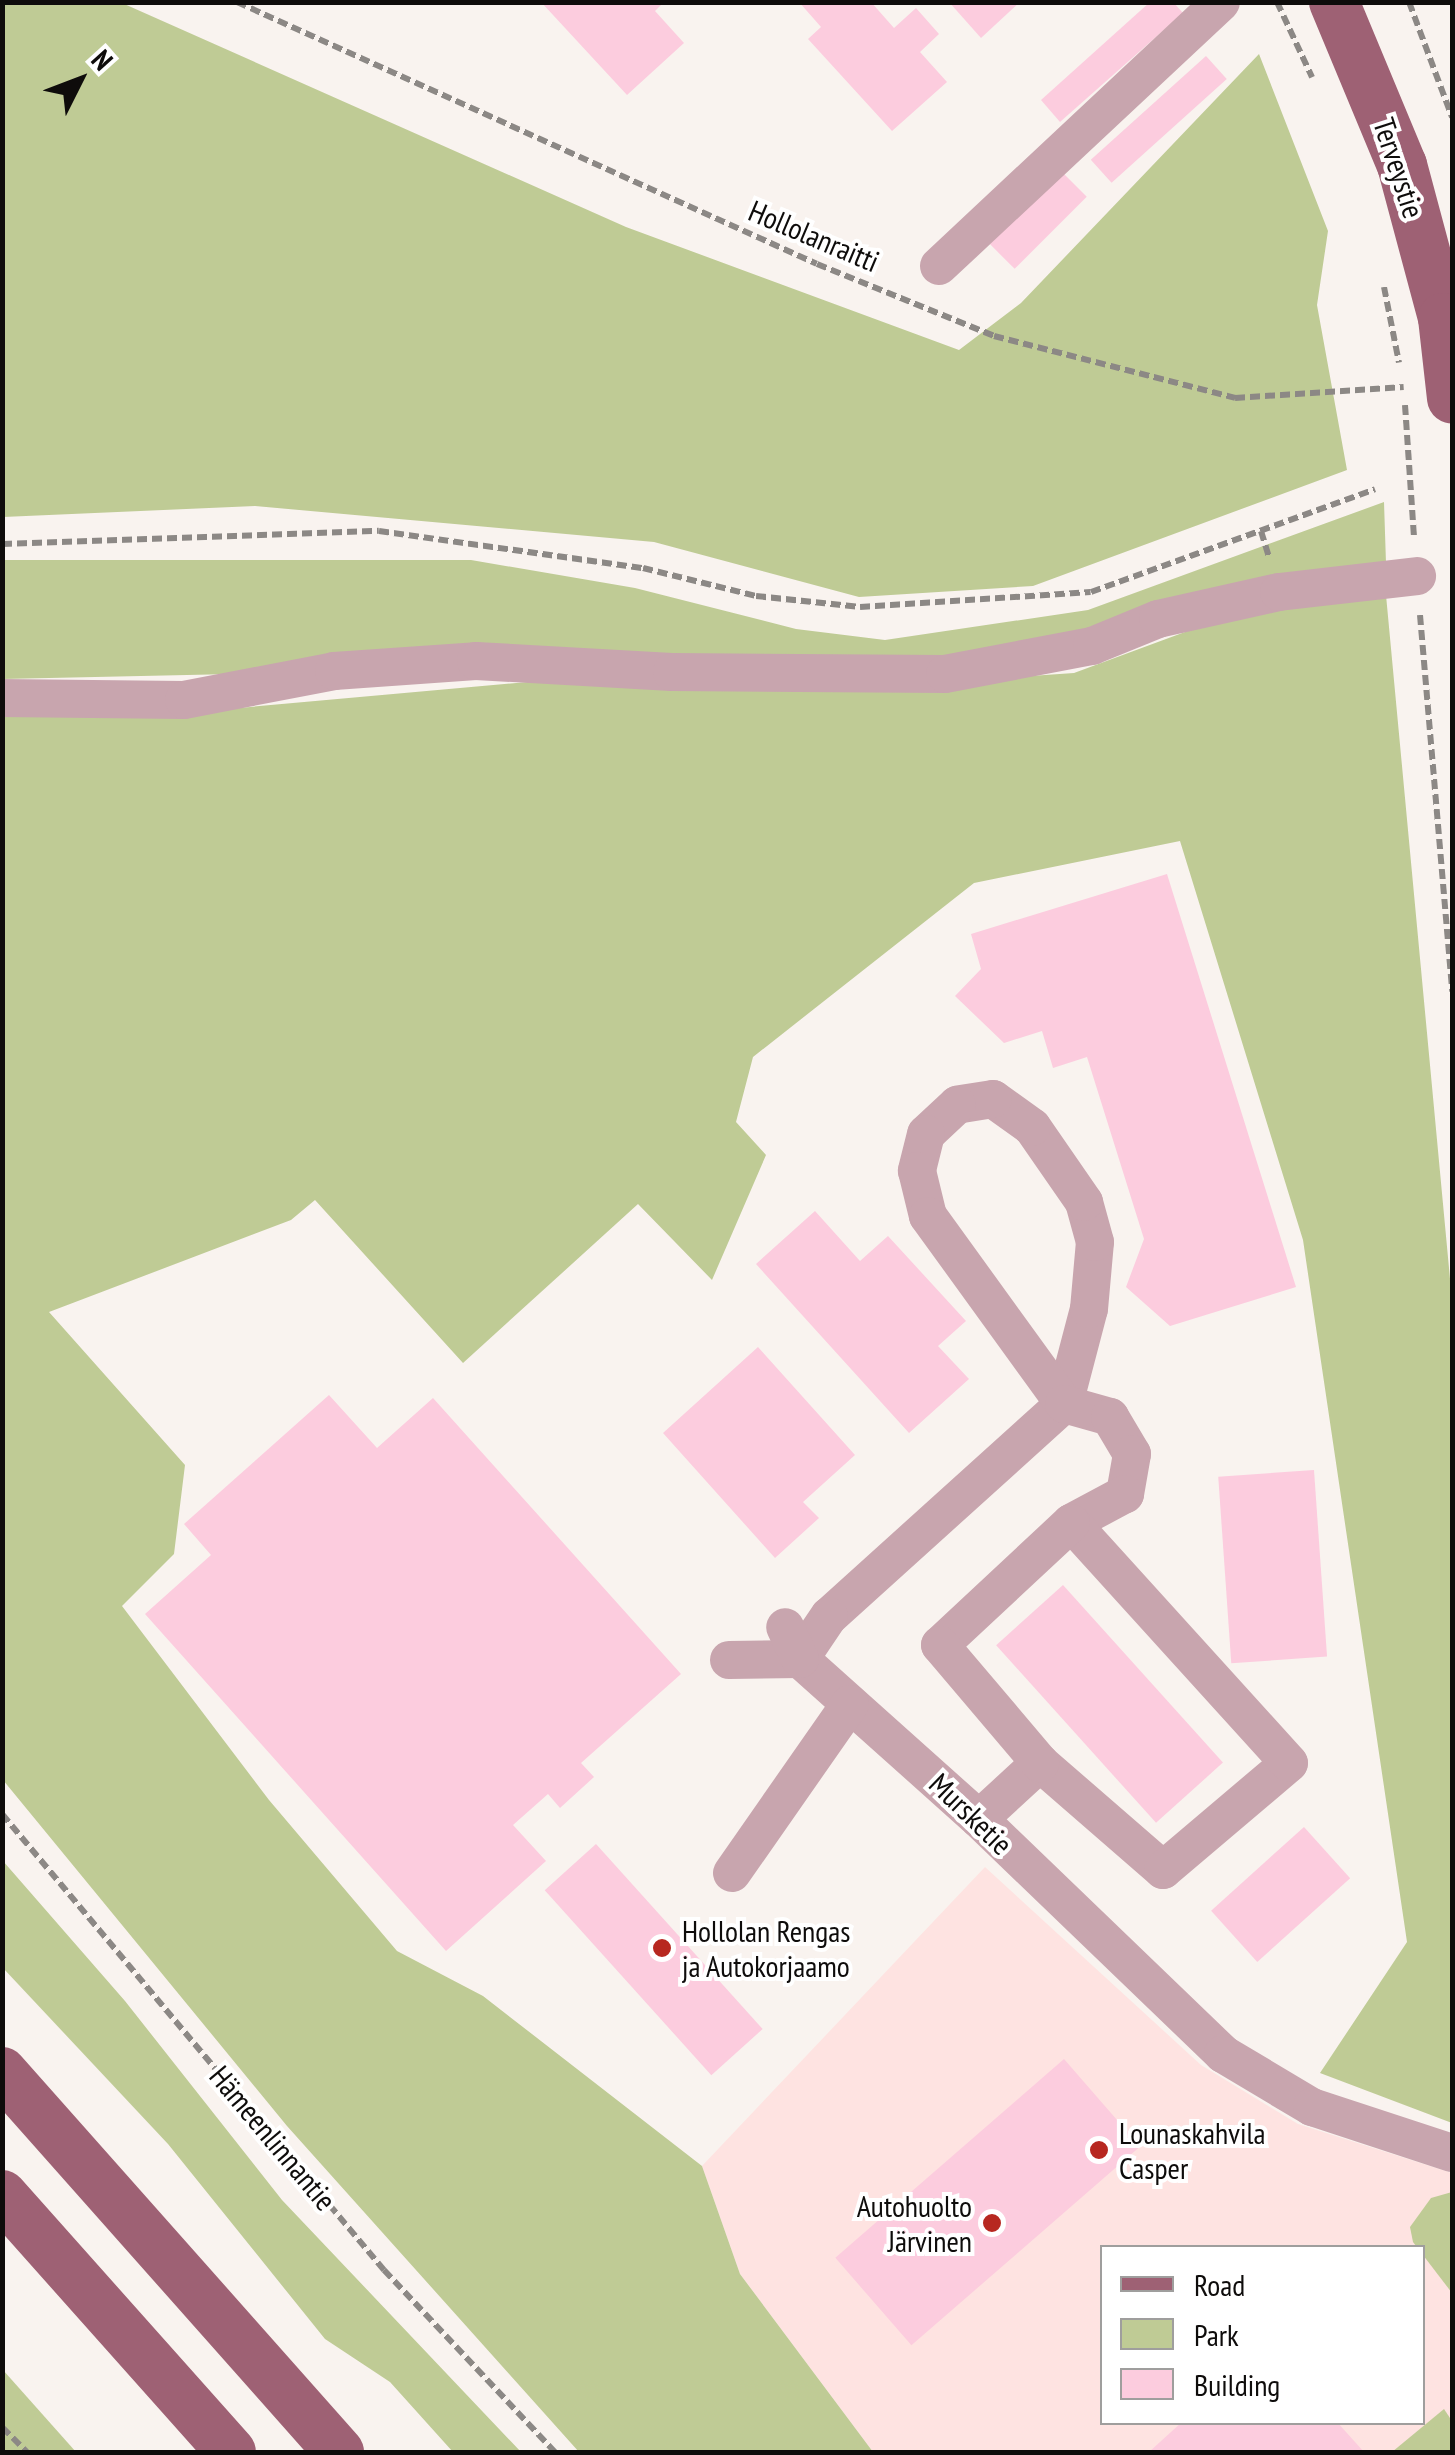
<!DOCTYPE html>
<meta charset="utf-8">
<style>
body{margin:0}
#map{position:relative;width:1455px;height:2455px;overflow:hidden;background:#f9f3ef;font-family:"PT Sans Narrow",sans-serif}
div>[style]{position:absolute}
.commercial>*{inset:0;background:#fee3e1}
.green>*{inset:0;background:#bfcb95}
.building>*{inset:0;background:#fcccde;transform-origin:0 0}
.path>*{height:6px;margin-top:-3px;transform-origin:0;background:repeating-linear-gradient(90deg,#8c8885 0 10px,transparent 0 15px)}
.minor>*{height:38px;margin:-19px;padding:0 19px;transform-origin:19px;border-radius:19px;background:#c8a5ae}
.major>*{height:50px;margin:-25px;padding:0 25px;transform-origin:25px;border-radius:25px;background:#9e6174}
.dots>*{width:28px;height:28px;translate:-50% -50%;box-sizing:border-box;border:5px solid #fff;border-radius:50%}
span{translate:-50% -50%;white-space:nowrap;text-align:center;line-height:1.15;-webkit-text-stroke:8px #fff;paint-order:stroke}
.street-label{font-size:30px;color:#0e0c0b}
.poi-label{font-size:30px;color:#0e0c0b}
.left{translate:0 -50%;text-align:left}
.right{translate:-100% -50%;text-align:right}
.frame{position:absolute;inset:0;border:5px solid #0e0c0b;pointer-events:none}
.legend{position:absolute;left:1100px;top:2245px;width:325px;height:180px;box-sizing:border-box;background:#fff;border:2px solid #9f9e9d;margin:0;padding:12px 18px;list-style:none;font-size:30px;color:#0e0c0b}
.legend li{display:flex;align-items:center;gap:20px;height:50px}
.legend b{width:50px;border:2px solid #9f9e9d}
.north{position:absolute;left:30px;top:30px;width:100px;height:100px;-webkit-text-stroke:8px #fff;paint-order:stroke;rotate:48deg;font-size:28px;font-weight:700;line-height:40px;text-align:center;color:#0e0c0b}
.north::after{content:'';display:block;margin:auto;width:35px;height:45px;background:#0e0c0b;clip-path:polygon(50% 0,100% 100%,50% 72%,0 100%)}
</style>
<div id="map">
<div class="commercial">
<i style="clip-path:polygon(evenodd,985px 1867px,1201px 2065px,1298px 2124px,1452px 2173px,1452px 2452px,873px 2452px,740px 2274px,702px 2166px,985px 1867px,1102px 2248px,1422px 2248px,1422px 2422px,1102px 2422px,1102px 2248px)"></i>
</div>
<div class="green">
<i style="clip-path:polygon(2px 3px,122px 3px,626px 227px,959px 350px,1021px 303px,1259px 54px,1328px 231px,1317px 305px,1347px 470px,1033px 586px,859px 597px,654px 542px,255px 506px,3px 517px)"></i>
<i style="clip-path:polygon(1384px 502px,1386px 563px,1084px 636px,952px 658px,3px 679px,3px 560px,471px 560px,635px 588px,796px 629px,885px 640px,1088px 610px)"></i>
<i style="clip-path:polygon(1386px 595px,1452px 1300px,1452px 2123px,1320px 2073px,1407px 1942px,1303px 1240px,1180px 841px,974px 883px,753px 1057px,736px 1122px,766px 1155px,712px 1280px,638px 1204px,463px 1363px,315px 1200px,291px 1220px,49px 1312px,185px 1465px,174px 1554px,122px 1606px,269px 1800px,397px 1951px,483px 1996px,702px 2166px,740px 2274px,873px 2452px,579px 2452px,287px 2126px,3px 1780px,3px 710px,194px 712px,572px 678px,828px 690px,1074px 673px,1231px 615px)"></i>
<i style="clip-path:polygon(3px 1861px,125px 2001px,282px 2200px,521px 2452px,453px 2452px,390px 2382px,325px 2339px,168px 2144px,3px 1968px)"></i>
<i style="clip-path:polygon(1452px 2192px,1452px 2293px,1413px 2242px,1410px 2227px,1431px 2198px)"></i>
<i style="clip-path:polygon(3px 2370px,76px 2452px,3px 2452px)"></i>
<i style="clip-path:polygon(1444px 2409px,1452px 2421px,1452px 2452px,1392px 2452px)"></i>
</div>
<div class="building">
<i style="clip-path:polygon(541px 2px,664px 2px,655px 11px,684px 43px,627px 95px)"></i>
<i style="clip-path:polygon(799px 2px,871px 2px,894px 28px,916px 8px,939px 34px,920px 52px,947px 82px,892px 131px,808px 39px,821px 27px)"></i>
<i style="clip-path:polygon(949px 2px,1020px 2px,981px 38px)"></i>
<i style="clip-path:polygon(1150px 2px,1173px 2px,1183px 13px,1060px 122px,1041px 100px)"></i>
<i style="left:1206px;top:56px;width:31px;height:155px;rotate:48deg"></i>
<i style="left:1062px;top:172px;width:35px;height:102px;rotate:45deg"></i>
<i style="clip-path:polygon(1167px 874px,1296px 1287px,1170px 1326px,1126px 1287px,1144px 1239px,1087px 1057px,1053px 1068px,1042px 1031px,1004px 1043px,955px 996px,981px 969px,971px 934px)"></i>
<i style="clip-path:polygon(815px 1211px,860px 1261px,888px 1236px,966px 1321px,938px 1346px,969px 1379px,909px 1433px,756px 1264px)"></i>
<i style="clip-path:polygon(758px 1347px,855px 1455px,803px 1502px,819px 1518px,775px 1558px,663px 1433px)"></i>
<i style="clip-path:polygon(329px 1395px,377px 1448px,433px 1398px,681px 1674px,581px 1763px,594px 1777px,560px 1808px,548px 1794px,513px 1825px,546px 1861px,446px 1951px,145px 1614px,211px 1555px,184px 1524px)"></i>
<i style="left:1314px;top:1470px;width:187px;height:96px;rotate:86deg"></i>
<i style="left:1063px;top:1585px;width:239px;height:90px;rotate:48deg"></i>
<i style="left:1304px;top:1827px;width:69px;height:125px;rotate:48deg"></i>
<i style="left:596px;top:1844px;width:249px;height:69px;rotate:48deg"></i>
<i style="left:1064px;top:2059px;width:116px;height:303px;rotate:49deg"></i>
<i style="clip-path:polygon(1182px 2422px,1337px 2422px,1364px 2452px,1149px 2452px)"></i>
</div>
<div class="path">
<i style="left:237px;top:2px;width:636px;rotate:24.31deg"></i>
<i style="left:817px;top:264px;width:191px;rotate:22.1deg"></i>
<i style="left:994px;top:336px;width:249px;rotate:14.4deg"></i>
<i style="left:1235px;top:398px;width:169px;rotate:-3.7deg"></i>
<i style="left:1277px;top:2px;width:83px;rotate:65deg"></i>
<i style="left:1409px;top:2px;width:123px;rotate:69.5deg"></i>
<i style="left:1384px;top:287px;width:77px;rotate:78.8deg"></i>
<i style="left:1405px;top:405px;width:132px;rotate:86.1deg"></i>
<i style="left:1261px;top:531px;width:27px;rotate:73deg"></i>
<i style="left:2px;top:544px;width:377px;rotate:-2deg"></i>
<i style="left:379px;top:531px;width:267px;rotate:8deg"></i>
<i style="left:643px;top:568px;width:116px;rotate:13.9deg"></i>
<i style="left:756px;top:596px;width:105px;rotate:6deg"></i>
<i style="left:860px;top:607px;width:231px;rotate:-3.7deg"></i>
<i style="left:1091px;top:592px;width:302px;rotate:-19.9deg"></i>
<i style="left:1420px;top:615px;width:378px;rotate:85.1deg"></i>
<i style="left:2px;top:1814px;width:595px;rotate:50.05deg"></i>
<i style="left:384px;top:2270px;width:250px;rotate:46.8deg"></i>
<i style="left:2px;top:2427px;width:35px;rotate:45deg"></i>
</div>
<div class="minor">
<i style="left:939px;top:266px;width:386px;rotate:-43.1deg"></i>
<i style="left:2px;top:698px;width:182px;rotate:0.6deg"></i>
<i style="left:184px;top:700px;width:153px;rotate:-10.9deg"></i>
<i style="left:334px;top:671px;width:142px;rotate:-4deg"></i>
<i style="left:476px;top:661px;width:196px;rotate:3.2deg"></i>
<i style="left:672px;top:672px;width:273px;rotate:0.4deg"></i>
<i style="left:945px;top:674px;width:150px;rotate:-10.8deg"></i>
<i style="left:1092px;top:646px;width:71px;rotate:-22.2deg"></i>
<i style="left:1158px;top:619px;width:124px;rotate:-12.6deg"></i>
<i style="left:1279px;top:592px;width:139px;rotate:-6.6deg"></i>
<i style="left:1064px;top:1404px;width:316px;rotate:137.9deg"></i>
<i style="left:829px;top:1616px;width:52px;rotate:124deg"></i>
<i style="left:800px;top:1659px;width:240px;rotate:41.8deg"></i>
<i style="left:979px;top:1819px;width:339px;rotate:43.9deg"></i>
<i style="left:1223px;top:2054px;width:104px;rotate:30.8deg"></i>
<i style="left:1312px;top:2107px;width:147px;rotate:18.2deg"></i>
<i style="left:1064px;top:1404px;width:98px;rotate:-75.3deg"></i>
<i style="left:1089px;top:1309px;width:67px;rotate:-84.9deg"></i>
<i style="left:1095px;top:1242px;width:41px;rotate:-105.4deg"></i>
<i style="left:1084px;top:1202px;width:91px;rotate:-124.7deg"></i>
<i style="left:1032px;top:1127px;width:48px;rotate:-144.3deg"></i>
<i style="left:993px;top:1099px;width:36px;rotate:171deg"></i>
<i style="left:957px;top:1105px;width:42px;rotate:136.9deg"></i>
<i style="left:926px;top:1134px;width:38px;rotate:104deg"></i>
<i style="left:917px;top:1171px;width:46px;rotate:76.3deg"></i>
<i style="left:928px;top:1216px;width:232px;rotate:54.1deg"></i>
<i style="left:1064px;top:1404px;width:48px;rotate:15.8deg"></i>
<i style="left:1110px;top:1417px;width:43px;rotate:59.3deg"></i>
<i style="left:1132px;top:1454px;width:41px;rotate:99.9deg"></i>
<i style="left:1125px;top:1494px;width:61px;rotate:151.8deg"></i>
<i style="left:729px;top:1660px;width:71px;rotate:-0.8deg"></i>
<i style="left:800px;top:1659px;width:35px;rotate:-115deg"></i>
<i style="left:979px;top:1819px;width:83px;rotate:-42.6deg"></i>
<i style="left:1040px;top:1763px;width:163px;rotate:41deg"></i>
<i style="left:1163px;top:1870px;width:165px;rotate:-40.3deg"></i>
<i style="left:1289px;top:1763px;width:324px;rotate:-132.2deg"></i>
<i style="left:1071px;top:1523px;width:179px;rotate:137deg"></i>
<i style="left:940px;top:1645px;width:155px;rotate:49.7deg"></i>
<i style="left:732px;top:1873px;width:206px;rotate:-55.1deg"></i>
</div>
<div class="major">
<i style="left:1334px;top:2px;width:177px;rotate:67.4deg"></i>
<i style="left:1402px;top:165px;width:158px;rotate:75deg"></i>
<i style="left:1443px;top:318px;width:81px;rotate:83.6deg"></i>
<i style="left:2px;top:2072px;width:508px;rotate:48.43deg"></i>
<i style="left:2px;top:2195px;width:344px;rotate:48.3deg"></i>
</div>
<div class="dots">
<i style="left:662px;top:1948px;background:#b72820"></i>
<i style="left:1099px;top:2150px;background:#b72820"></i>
<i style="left:992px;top:2223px;background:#b72820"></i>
</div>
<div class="street-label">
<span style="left:1399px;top:168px;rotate:72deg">Terveystie</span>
<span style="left:814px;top:236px;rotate:23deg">Hollolanraitti</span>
<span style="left:971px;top:1814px;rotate:44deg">Mursketie</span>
<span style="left:273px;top:2138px;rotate:50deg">Hämeenlinnantie</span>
</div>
<div class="poi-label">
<span class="left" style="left:682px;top:1948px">Hollolan Rengas<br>ja Autokorjaamo</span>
<span class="left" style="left:1119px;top:2150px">Lounaskahvila<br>Casper</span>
<span class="right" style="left:972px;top:2223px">Autohuolto<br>Järvinen</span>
</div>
<div class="frame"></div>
<ul class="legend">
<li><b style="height:12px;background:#9e6174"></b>Road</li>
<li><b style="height:28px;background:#bfcb95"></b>Park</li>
<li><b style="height:28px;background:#fcccde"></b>Building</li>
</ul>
<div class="north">N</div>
</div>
